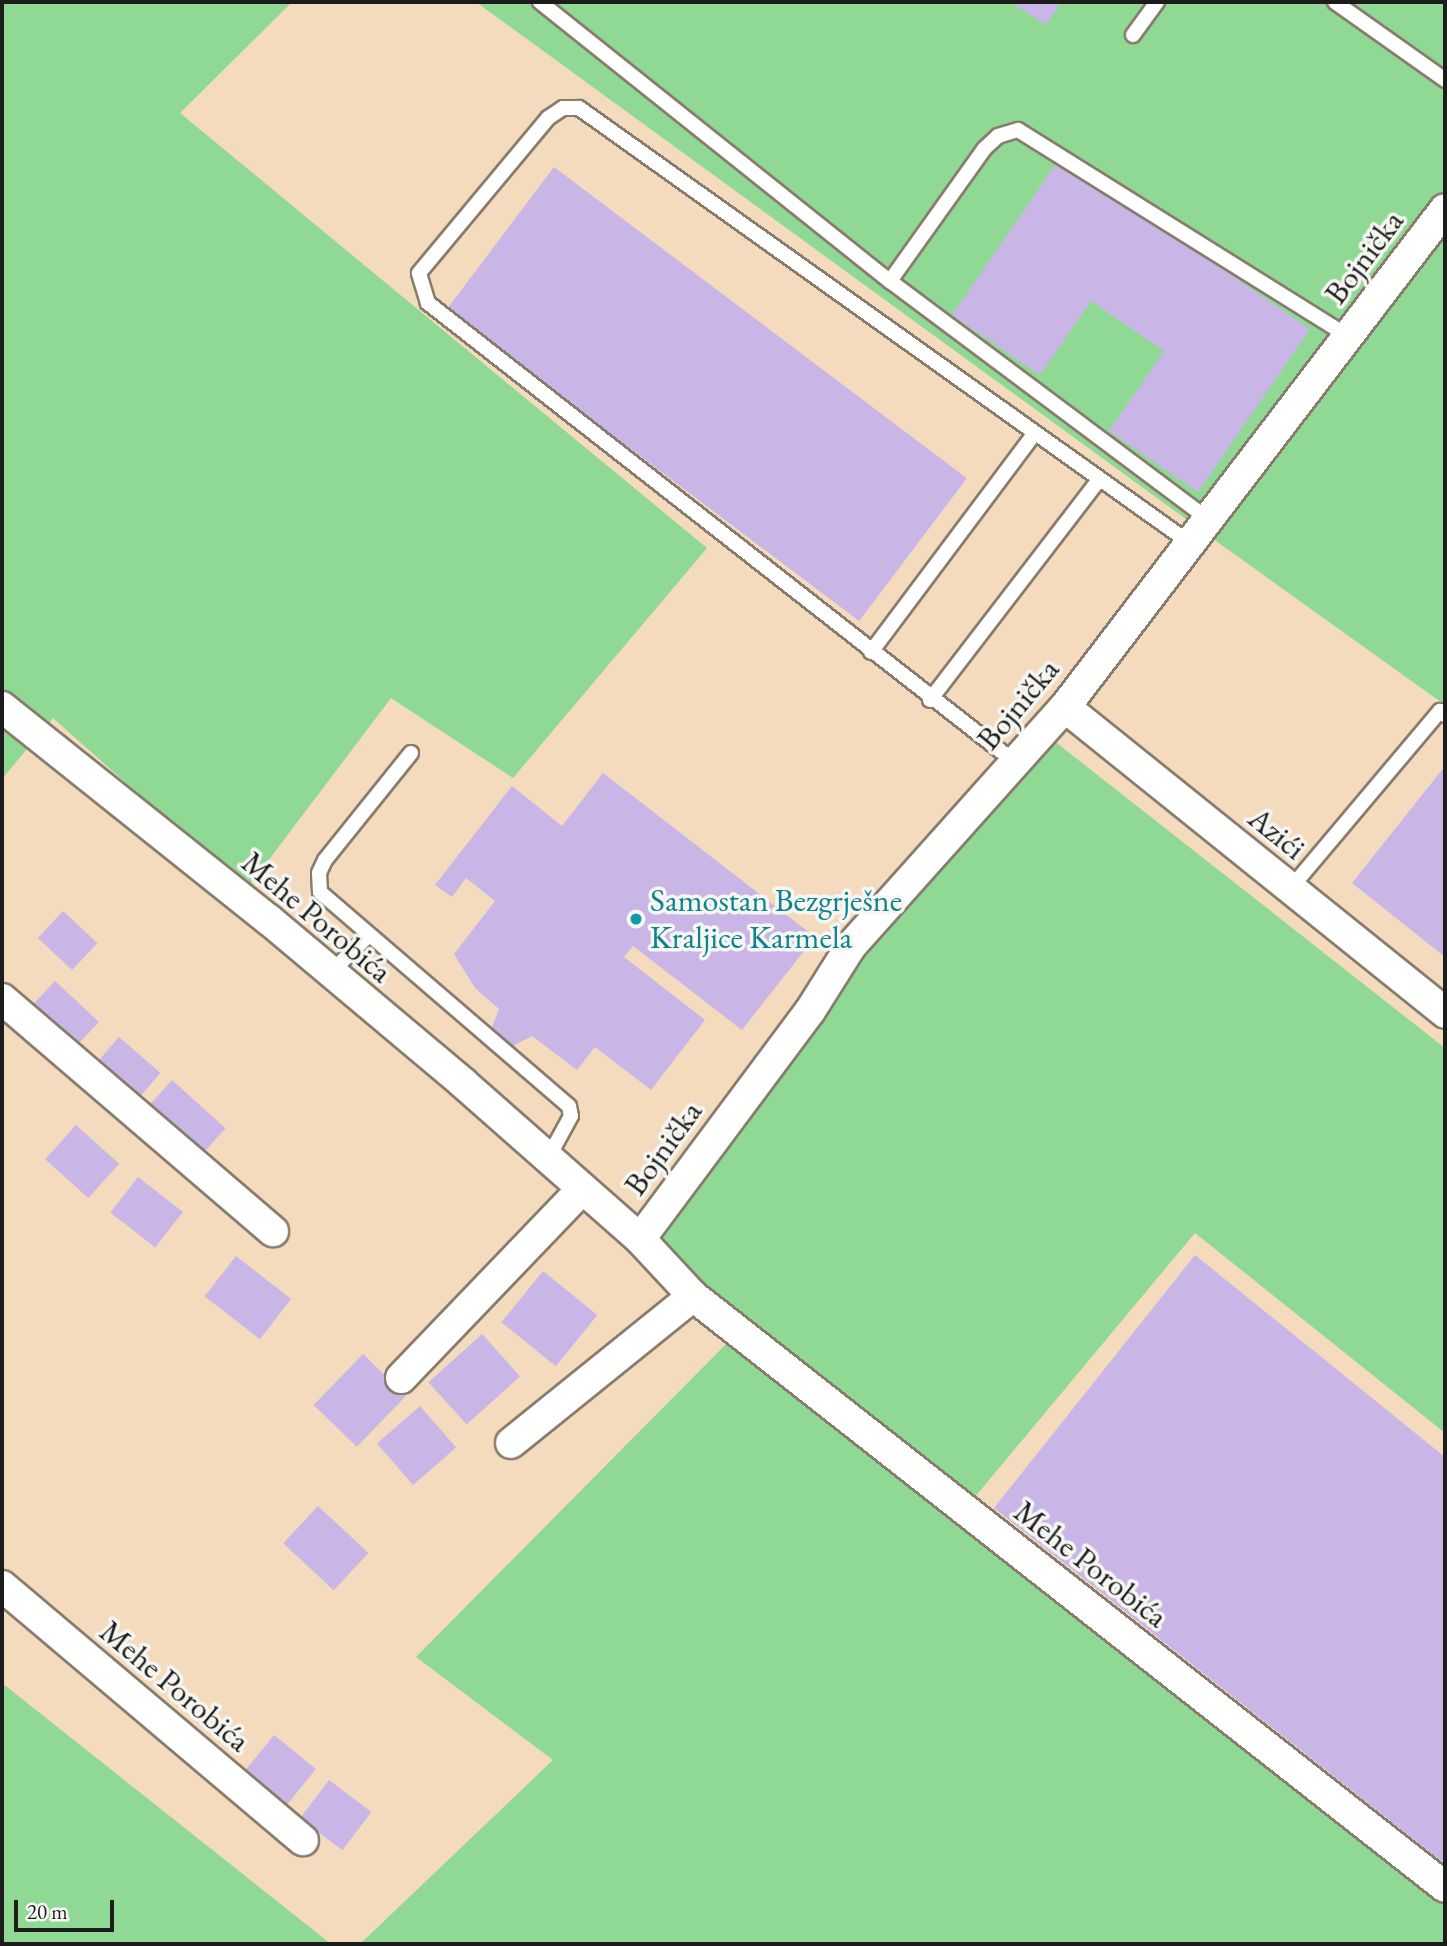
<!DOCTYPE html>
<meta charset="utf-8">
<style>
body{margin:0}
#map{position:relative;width:1447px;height:1946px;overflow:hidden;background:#f4dbbe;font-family:"EB Garamond",serif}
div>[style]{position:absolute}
.green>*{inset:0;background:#8fd995}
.building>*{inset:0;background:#c9b6e7;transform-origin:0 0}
.roads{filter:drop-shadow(2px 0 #887c6d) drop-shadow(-2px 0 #887c6d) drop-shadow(0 2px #887c6d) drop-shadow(0 -2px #887c6d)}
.lane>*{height:14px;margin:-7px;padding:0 7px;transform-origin:7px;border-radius:7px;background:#fff}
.street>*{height:30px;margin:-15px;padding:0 15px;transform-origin:15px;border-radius:15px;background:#fff}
.dots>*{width:19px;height:19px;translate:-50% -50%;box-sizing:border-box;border:4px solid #f6f6f2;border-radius:50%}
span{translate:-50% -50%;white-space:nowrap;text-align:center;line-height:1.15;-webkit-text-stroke:7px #f6f6f2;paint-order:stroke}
.street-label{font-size:32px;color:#1c1c1c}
.culture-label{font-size:32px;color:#0d838f}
.left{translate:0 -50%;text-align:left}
.frame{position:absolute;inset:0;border:4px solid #1c1c1c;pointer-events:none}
.scale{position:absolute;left:14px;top:1900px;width:100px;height:32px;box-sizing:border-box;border:4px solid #1c1c1c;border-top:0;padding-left:9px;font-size:21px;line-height:24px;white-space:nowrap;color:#1c1c1c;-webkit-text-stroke:5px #f6f6f2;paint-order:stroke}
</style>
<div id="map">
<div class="green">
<i style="clip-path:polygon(2px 2px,292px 2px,180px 113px,707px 548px,513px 778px,391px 698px,246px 890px,53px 718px,2px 779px)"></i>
<i style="clip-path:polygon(476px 2px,1445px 2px,1445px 705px,1216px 541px)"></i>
<i style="clip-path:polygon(1030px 722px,1445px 1048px,1445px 1433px,1195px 1233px,964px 1510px,1445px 1905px,1445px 1944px,360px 1944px,553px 1760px,416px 1657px,737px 1333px,631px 1235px)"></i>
<i style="clip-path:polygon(2px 1683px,331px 1944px,2px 1944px)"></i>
</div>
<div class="building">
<i style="clip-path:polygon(1010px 2px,1061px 2px,1046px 25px)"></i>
<i style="clip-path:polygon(1060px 158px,1310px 329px,1198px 492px,1109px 431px,1164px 351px,1091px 301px,1040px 375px,952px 315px)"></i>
<i style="left:554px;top:167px;width:517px;height:179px;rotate:37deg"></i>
<i style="clip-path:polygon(1445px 766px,1445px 957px,1352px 883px)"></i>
<i style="clip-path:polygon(603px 773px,815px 937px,742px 1030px,633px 946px,624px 957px,705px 1020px,651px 1090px,595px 1047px,577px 1070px,532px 1036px,511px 1047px,491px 1030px,499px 1009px,475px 988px,454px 954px,495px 901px,466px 878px,452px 897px,435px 885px,512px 786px,562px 826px)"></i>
<i style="left:63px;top:911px;width:47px;height:37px;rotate:43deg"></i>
<i style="left:55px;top:981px;width:60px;height:35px;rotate:43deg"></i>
<i style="left:119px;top:1037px;width:55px;height:33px;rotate:41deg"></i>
<i style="left:172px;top:1080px;width:72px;height:37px;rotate:42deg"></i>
<i style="left:76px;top:1125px;width:58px;height:46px;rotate:42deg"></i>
<i style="left:138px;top:1177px;width:57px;height:45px;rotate:38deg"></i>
<i style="clip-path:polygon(1195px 1255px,1445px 1457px,1445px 1864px,994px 1508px)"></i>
<i style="left:236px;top:1256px;width:70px;height:51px;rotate:38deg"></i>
<i style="left:543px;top:1271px;width:70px;height:66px;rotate:39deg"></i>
<i style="left:482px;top:1334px;width:57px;height:72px;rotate:48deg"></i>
<i style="left:363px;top:1354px;width:60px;height:71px;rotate:44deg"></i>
<i style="left:420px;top:1406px;width:55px;height:57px;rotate:49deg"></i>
<i style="left:318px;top:1506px;width:69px;height:51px;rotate:43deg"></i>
<i style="left:274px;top:1735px;width:54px;height:47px;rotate:39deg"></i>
<i style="left:329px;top:1780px;width:53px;height:48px;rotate:37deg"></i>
</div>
<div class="roads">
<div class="lane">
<i style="left:540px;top:2px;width:448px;rotate:38.6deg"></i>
<i style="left:1335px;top:2px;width:135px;rotate:35.3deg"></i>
<i style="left:1133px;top:35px;width:41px;rotate:-54deg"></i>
<i style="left:1208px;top:519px;width:397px;rotate:-143.2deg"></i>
<i style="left:890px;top:281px;width:162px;rotate:-54.5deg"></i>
<i style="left:984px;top:149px;width:19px;rotate:-43deg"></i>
<i style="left:998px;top:136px;width:21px;rotate:-17deg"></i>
<i style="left:1018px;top:130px;width:389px;rotate:32deg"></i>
<i style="left:871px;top:652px;width:272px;rotate:-53.2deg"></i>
<i style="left:930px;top:700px;width:276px;rotate:-52.5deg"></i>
<i style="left:411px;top:753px;width:137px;rotate:128.8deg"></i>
<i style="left:325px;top:860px;width:14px;rotate:115deg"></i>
<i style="left:319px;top:873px;width:19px;rotate:87deg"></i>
<i style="left:320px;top:892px;width:328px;rotate:40.7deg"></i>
<i style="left:569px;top:1106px;width:10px;rotate:79deg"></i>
<i style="left:571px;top:1116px;width:48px;rotate:118.7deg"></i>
<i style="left:1016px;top:763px;width:747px;rotate:-141.96deg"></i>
<i style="left:428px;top:303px;width:31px;rotate:-107deg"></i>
<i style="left:419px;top:273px;width:202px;rotate:-50.2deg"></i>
<i style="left:548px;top:118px;width:18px;rotate:-34deg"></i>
<i style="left:563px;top:108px;width:16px"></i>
<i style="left:579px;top:108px;width:750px;rotate:35.45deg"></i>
<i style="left:1290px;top:889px;width:233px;rotate:-49.9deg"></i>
<i style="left:1440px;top:711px;width:6px;rotate:39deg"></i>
<i style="left:330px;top:973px;width:53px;rotate:-44.2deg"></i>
</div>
<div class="street">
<i style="left:2px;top:707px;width:342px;rotate:38.6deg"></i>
<i style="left:269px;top:920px;width:253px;rotate:40deg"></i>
<i style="left:463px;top:1083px;width:236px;rotate:41.4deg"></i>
<i style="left:640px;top:1239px;width:78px;rotate:47.1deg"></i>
<i style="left:693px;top:1296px;width:956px;rotate:38.16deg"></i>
<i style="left:1065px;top:707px;width:488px;rotate:38.8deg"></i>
<i style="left:2px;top:999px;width:357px;rotate:40.6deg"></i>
<i style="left:640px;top:1239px;width:284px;rotate:-53.3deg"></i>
<i style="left:810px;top:1011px;width:77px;rotate:-57.8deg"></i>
<i style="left:851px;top:946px;width:321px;rotate:-48.2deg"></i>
<i style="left:1065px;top:707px;width:626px;rotate:-52.65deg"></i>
<i style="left:401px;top:1378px;width:262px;rotate:-46.2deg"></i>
<i style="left:511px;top:1443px;width:234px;rotate:-38.9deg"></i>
<i style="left:2px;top:1586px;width:394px;rotate:40.2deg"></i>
</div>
</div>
<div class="dots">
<i style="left:636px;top:919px;background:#0f9aa8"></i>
</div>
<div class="street-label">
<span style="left:1364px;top:257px;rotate:-53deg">Bojnička</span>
<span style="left:1018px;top:704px;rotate:-50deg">Bojnička</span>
<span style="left:1277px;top:833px;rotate:39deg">Azići</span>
<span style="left:317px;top:917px;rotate:40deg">Mehe Porobića</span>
<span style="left:663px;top:1148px;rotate:-54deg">Bojnička</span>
<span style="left:1091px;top:1564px;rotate:38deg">Mehe Porobića</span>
<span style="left:175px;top:1686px;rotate:40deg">Mehe Porobića</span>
</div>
<div class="culture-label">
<span class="left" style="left:650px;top:919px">Samostan Bezgrješne<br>Kraljice Karmela</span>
</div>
<div class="frame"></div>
<div class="scale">20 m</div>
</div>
